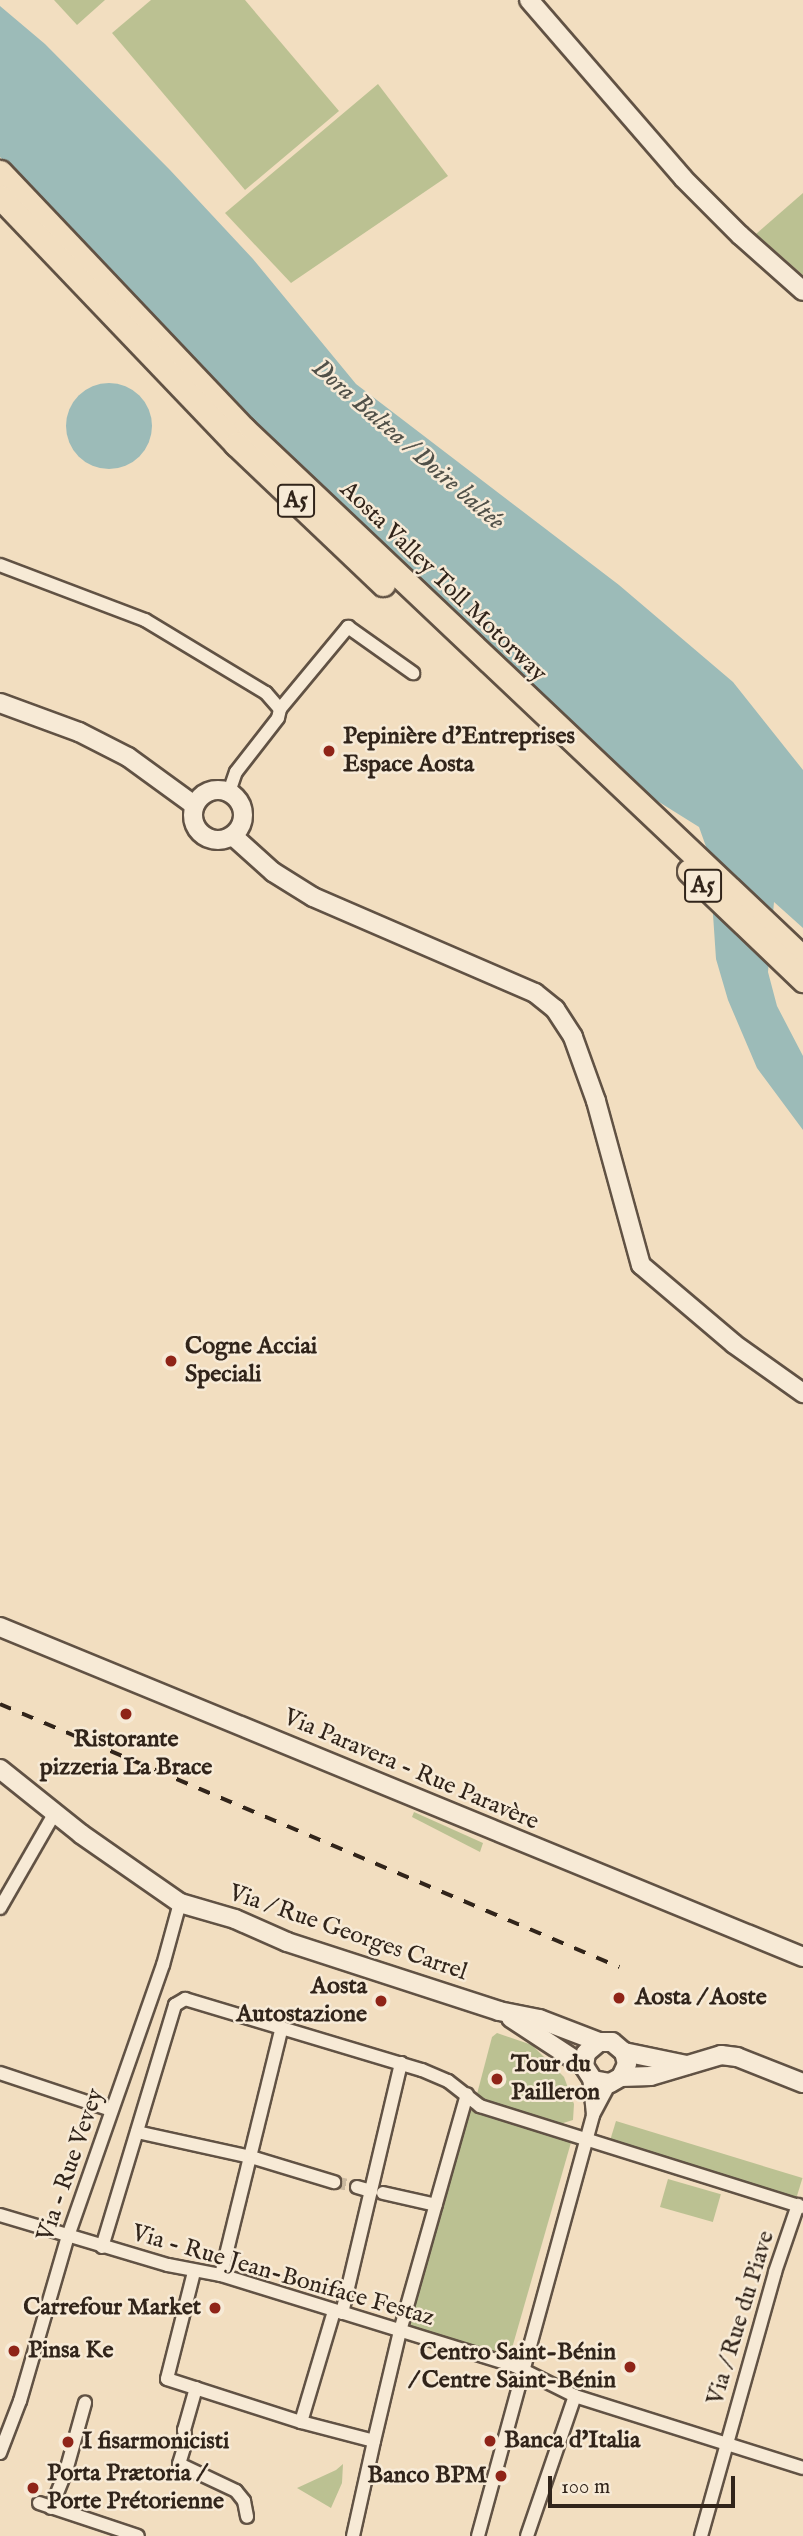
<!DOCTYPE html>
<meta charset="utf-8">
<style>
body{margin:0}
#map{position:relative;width:803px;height:2536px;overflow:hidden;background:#f2dec0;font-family:"IM FELL English",serif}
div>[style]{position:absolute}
.green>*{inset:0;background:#bbc192;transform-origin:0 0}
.water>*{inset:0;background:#9cbbb8}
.round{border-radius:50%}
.street-tunnel>*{height:12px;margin-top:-6px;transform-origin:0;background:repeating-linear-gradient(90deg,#cbb99f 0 12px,transparent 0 18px)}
.roads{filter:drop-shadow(2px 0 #615244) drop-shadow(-2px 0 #615244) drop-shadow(0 2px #615244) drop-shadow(0 -2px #615244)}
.street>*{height:12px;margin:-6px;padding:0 6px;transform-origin:6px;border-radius:6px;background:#f7ead6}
.secondary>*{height:18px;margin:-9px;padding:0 9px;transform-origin:9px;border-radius:9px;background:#f7ead6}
.secondary>.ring{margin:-9px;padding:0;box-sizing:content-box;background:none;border:18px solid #f7ead6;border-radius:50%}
.highway>*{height:23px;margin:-11.5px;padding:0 11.5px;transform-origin:11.5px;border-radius:11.5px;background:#f2dec0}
.rail>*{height:3.5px;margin-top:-1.75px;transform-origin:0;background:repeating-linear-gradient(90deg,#31241a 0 12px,transparent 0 24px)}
.dots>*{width:19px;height:19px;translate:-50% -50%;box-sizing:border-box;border:4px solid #f7ead6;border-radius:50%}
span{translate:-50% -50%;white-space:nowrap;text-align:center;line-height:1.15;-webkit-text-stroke:5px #f7ead6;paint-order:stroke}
.shield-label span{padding:2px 5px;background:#f7ead6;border:2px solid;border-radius:5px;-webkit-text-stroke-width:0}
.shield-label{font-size:23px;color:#31241a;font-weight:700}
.street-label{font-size:24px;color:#31241a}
.poi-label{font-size:24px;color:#31241a;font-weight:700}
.left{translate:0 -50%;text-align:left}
.right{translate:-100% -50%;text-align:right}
.water-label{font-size:26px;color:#515149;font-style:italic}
.scale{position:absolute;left:548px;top:2476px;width:187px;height:32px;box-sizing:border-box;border:4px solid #31241a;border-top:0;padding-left:9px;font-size:21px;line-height:24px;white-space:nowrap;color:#31241a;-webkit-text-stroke:5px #f7ead6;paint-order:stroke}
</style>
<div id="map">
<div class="green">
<i style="clip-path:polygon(54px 0,105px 0,77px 25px)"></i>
<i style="clip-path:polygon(151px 0,245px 0,339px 111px,245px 190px,112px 33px)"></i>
<i style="clip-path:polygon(378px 84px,448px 176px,291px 283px,225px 213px)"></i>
<i style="clip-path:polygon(803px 193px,803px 275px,756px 234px)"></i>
<i style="clip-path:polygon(414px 1812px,483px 1843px,480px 1852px,412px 1817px)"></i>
<i style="clip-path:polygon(497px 2033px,532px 2045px,564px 2077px,574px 2104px,573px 2120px,560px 2124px,481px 2098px,477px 2094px,492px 2037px)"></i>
<i style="left:469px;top:2110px;width:107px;height:225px;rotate:16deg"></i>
<i style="left:616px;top:2121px;width:195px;height:23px;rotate:17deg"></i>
<i style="left:668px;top:2179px;width:55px;height:29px;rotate:16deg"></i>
<i style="clip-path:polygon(343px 2464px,342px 2483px,331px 2508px,297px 2488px,336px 2470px)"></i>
</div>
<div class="water">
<i style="clip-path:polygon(0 6px,45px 44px,170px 170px,253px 259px,356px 384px,619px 585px,733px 682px,803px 770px,803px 928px,774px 902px,768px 972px,777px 1006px,803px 1056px,803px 1130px,757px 1068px,728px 1000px,716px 959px,709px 855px,699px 827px,643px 792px,300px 468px,0 157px)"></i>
<i class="round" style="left:66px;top:383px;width:86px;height:86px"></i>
</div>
<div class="street-tunnel">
<i style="left:334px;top:2182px;width:24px;rotate:12deg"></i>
</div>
<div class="roads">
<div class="street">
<i style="left:0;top:565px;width:155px;rotate:20.8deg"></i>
<i style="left:145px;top:620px;width:141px;rotate:31.1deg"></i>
<i style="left:266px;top:693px;width:21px;rotate:49deg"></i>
<i style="left:280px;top:709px;width:107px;rotate:-50.3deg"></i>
<i style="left:348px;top:627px;width:80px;rotate:35.3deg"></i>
<i style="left:229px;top:792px;width:21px;rotate:-71deg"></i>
<i style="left:236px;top:772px;width:68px;rotate:-52.1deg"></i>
<i style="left:278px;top:718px;width:9px;rotate:-77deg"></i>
<i style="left:0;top:1908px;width:108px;rotate:-60.1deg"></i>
<i style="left:0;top:2073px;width:117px;rotate:18.4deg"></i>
<i style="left:589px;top:2076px;width:38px;rotate:84deg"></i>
<i style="left:137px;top:2132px;width:117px;rotate:12.4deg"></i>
<i style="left:251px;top:2157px;width:87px;rotate:16.8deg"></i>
<i style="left:357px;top:2187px;width:15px;rotate:16deg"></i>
<i style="left:383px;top:2193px;width:54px;rotate:12.8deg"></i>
<i style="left:0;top:2215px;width:175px;rotate:16.6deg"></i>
<i style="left:168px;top:2265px;width:54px;rotate:10.7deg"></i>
<i style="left:221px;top:2275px;width:308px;rotate:17.2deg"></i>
<i style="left:515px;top:2366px;width:67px;rotate:26.6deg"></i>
<i style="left:575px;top:2396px;width:239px;rotate:17.5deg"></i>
<i style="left:102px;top:2247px;width:253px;rotate:-73.2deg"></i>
<i style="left:175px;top:2005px;width:12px;rotate:-31deg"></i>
<i style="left:185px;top:1999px;width:247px;rotate:16.7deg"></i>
<i style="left:422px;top:2070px;width:28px;rotate:23deg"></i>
<i style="left:448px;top:2081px;width:41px;rotate:38deg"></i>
<i style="left:480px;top:2106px;width:338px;rotate:17.4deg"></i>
<i style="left:194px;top:2272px;width:110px;rotate:104.2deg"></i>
<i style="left:167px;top:2379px;width:141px;rotate:17.8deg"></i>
<i style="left:301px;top:2422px;width:75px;rotate:14.6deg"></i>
<i style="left:374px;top:2441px;width:113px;rotate:-76.7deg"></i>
<i style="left:400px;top:2331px;width:246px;rotate:-74.2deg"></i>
<i style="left:221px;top:2275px;width:255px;rotate:-76.2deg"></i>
<i style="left:342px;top:2313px;width:257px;rotate:-76.7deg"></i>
<i style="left:196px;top:2388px;width:44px;rotate:105.9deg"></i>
<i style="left:184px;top:2430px;width:11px;rotate:80deg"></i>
<i style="left:186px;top:2441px;width:24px;rotate:107deg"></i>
<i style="left:179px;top:2464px;width:63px;rotate:25.3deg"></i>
<i style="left:236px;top:2491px;width:13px;rotate:51deg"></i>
<i style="left:244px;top:2501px;width:16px;rotate:79deg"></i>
<i style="left:301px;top:2422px;width:116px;rotate:-73.4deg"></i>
<i style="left:0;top:2453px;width:56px;rotate:-69deg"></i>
<i style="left:20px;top:2401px;width:172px;rotate:-73.8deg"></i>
<i style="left:68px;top:2236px;width:287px;rotate:-70.7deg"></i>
<i style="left:163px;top:1965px;width:64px;rotate:-74.7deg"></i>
<i style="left:39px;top:2503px;width:104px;rotate:18.4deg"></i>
<i style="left:51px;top:2508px;width:40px;rotate:-68deg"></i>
<i style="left:66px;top:2471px;width:71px;rotate:-74.4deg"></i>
<i style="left:353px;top:2536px;width:97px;rotate:-77.5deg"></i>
<i style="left:478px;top:2536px;width:436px;rotate:-74.7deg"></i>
<i style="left:593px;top:2115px;width:36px;rotate:-62deg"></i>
<i style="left:527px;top:2536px;width:148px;rotate:-71.1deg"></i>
<i style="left:701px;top:2536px;width:274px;rotate:-74.3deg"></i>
<i style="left:775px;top:2272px;width:71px;rotate:-71.1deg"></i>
</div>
<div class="secondary">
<i style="left:529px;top:0;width:235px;rotate:49.1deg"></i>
<i style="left:683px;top:178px;width:81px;rotate:45deg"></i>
<i style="left:740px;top:235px;width:84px;rotate:41.6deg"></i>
<i style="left:0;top:703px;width:84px;rotate:20.2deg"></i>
<i style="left:79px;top:732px;width:55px;rotate:27deg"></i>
<i style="left:128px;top:757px;width:82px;rotate:36deg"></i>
<i class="ring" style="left:193px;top:790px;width:32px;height:32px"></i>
<i style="left:233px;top:836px;width:54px;rotate:42deg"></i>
<i style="left:273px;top:872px;width:47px;rotate:32deg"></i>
<i style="left:313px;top:897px;width:242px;rotate:23.4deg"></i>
<i style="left:535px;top:993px;width:26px;rotate:39deg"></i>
<i style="left:555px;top:1009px;width:33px;rotate:57deg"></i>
<i style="left:573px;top:1037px;width:68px;rotate:70.2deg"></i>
<i style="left:596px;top:1101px;width:170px;rotate:74.7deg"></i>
<i style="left:641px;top:1265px;width:122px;rotate:40.3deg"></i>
<i style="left:734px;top:1344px;width:85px;rotate:35.4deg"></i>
<i style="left:0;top:1627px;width:868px;rotate:22.34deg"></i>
<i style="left:0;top:1769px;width:104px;rotate:38.7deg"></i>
<i style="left:81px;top:1834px;width:121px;rotate:34.9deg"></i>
<i style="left:180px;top:1903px;width:57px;rotate:16.2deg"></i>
<i style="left:235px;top:1919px;width:57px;rotate:23.9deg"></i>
<i style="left:287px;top:1942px;width:223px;rotate:18deg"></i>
<i style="left:499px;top:2011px;width:41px;rotate:11.3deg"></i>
<i style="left:539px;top:2019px;width:64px;rotate:21deg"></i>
<i style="left:599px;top:2042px;width:13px"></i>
<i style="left:612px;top:2042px;width:16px;rotate:40deg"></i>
<i style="left:624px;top:2052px;width:12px;rotate:76deg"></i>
<i style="left:627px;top:2064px;width:14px;rotate:115deg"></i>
<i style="left:621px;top:2077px;width:13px;rotate:151deg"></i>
<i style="left:610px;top:2083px;width:17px;rotate:-170deg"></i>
<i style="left:593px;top:2080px;width:17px;rotate:-123deg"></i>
<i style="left:584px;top:2066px;width:13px;rotate:-81deg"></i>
<i style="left:586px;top:2053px;width:17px;rotate:-40deg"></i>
<i style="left:511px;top:2018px;width:87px;rotate:33.3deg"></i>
<i style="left:624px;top:2052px;width:64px;rotate:11.7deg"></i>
<i style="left:621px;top:2077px;width:30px;rotate:-2deg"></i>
<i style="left:651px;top:2076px;width:73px;rotate:-16.7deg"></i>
<i style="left:721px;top:2055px;width:16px;rotate:7deg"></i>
<i style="left:737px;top:2057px;width:71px;rotate:21.5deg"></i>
</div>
<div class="highway">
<i style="left:0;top:172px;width:354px;rotate:46.5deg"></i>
<i style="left:244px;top:429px;width:770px;rotate:43.42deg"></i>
<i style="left:0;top:197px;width:342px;rotate:46.3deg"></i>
<i style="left:236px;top:444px;width:203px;rotate:43.6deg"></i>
<i style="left:689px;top:871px;width:158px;rotate:43.7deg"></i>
</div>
</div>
<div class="rail">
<i style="left:0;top:1704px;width:673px;rotate:23.02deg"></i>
</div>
<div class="dots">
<i style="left:329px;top:751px;background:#8f2418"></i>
<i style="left:171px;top:1361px;background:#8f2418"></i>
<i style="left:126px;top:1714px;background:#8f2418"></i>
<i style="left:619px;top:1998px;background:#8f2418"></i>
<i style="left:381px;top:2001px;background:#8f2418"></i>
<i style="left:497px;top:2079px;background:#8f2418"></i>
<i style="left:215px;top:2308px;background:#8f2418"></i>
<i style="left:14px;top:2351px;background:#8f2418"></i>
<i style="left:630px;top:2367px;background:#8f2418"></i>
<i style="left:490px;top:2441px;background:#8f2418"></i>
<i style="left:68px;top:2442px;background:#8f2418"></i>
<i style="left:501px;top:2476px;background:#8f2418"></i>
<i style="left:33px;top:2488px;background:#8f2418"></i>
</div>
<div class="shield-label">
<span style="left:296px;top:501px">A5</span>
<span style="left:703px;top:886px">A5</span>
</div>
<div class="street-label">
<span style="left:443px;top:582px;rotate:44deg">Aosta Valley Toll Motorway</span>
<span style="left:411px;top:1770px;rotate:23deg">Via Paravera - Rue Paravère</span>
<span style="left:348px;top:1933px;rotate:19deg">Via / Rue Georges Carrel</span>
<span style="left:71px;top:2165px;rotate:-71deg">Via - Rue Vevey</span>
<span style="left:283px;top:2276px;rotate:16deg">Via - Rue Jean-Boniface Festaz</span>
<span style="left:741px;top:2318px;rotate:-73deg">Via / Rue du Piave</span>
</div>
<div class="poi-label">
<span class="left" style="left:343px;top:751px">Pepinière d'Entreprises<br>Espace Aosta</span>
<span class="left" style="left:185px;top:1361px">Cogne Acciai<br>Speciali</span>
<span style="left:126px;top:1754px">Ristorante<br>pizzeria La Brace</span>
<span class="right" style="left:367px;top:2001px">Aosta<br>Autostazione</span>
<span class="left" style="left:635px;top:1998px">Aosta / Aoste</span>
<span class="left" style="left:511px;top:2079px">Tour du<br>Pailleron</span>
<span class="right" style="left:201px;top:2308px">Carrefour Market</span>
<span class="left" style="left:28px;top:2351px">Pinsa Ke</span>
<span class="right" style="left:616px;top:2367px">Centro Saint-Bénin<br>/ Centre Saint-Bénin</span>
<span class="left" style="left:504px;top:2441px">Banca d'Italia</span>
<span class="left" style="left:82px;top:2442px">I fisarmonicisti</span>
<span class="left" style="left:47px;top:2488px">Porta Prætoria /<br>Porte Prétorienne</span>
<span class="right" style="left:487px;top:2476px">Banco BPM</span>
</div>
<div class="water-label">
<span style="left:408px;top:445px;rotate:41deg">Dora Baltea / Doire baltée</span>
</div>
<div class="scale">100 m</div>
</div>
